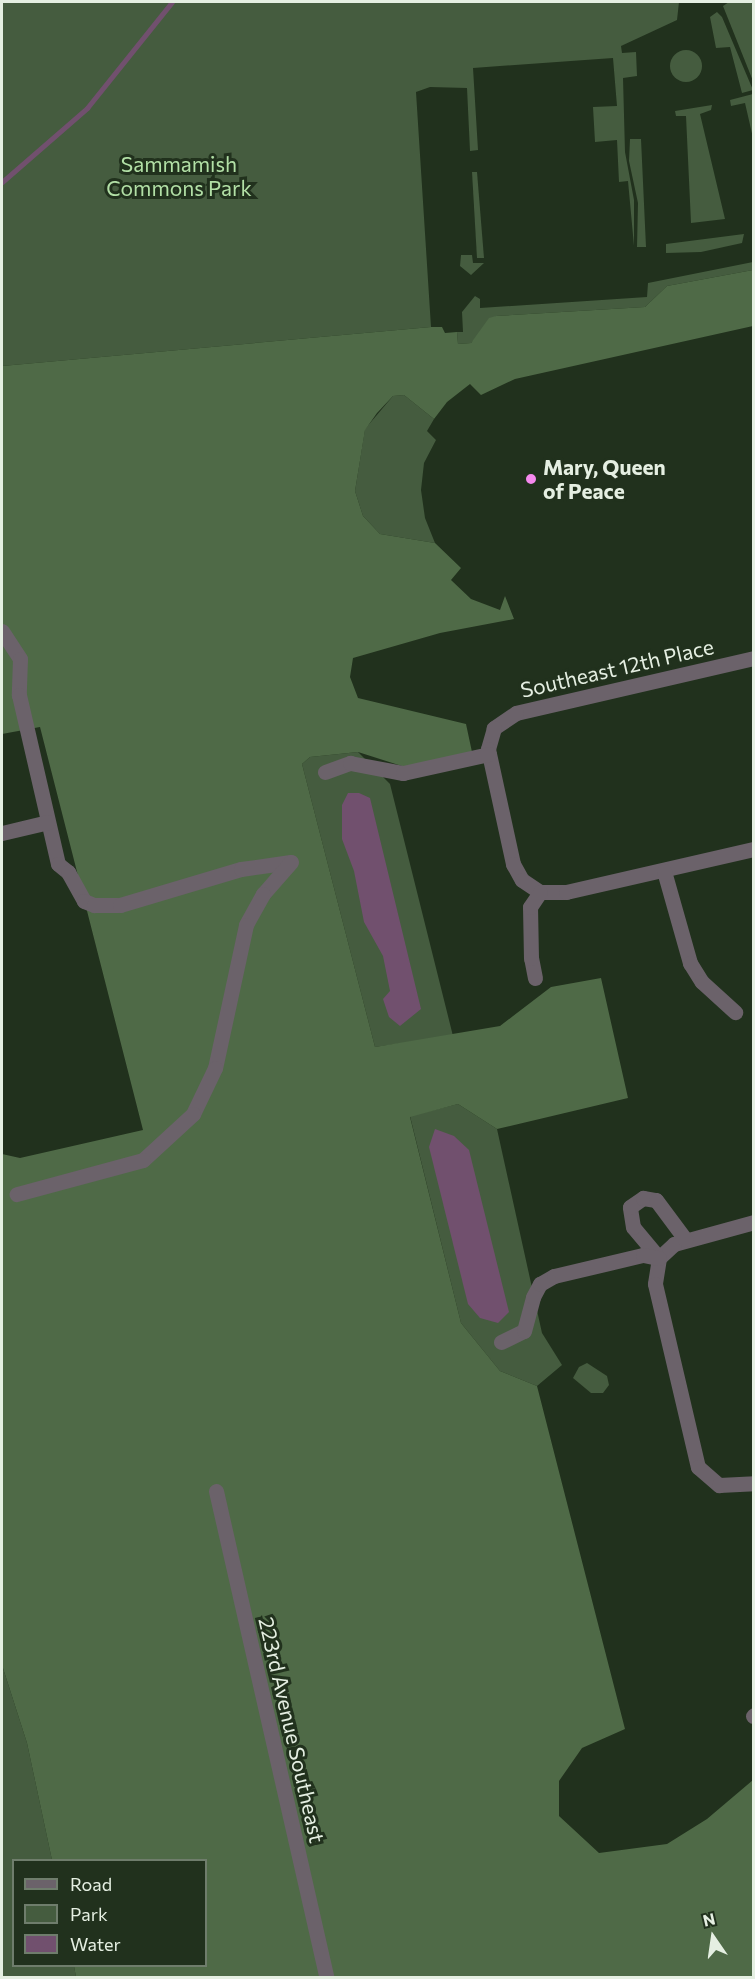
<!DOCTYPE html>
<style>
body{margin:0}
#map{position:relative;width:755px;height:1979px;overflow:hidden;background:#21311d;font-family:Commissioner,sans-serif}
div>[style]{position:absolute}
.green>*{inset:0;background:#455c3f}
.round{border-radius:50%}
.forest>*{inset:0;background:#4f6a47}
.water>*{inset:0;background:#71506e}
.stream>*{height:5px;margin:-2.5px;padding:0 2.5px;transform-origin:2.5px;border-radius:2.5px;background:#71506e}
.minor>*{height:15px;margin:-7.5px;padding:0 7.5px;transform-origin:7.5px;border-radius:7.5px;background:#6b626a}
.dots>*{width:16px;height:16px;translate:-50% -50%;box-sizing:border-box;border:3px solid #21311d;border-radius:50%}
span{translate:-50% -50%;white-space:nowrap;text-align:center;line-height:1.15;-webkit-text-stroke:6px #21311d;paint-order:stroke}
.park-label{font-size:21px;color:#b2e0a6}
.poi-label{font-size:21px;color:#e5efe2;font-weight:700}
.left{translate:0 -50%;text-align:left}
.street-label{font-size:21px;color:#e5efe2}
.frame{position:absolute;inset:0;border:3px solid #e5efe2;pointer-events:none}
.legend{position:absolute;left:12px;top:1859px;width:195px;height:108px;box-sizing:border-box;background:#21311d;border:2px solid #6f7d6c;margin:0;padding:8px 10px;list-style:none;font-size:18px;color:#e5efe2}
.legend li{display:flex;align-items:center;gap:12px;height:30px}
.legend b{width:30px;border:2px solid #6f7d6c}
.north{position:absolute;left:683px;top:1907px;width:60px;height:60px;-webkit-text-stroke:4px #21311d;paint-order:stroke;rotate:347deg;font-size:16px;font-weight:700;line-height:24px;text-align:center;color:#e5efe2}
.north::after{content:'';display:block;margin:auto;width:21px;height:27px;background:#e5efe2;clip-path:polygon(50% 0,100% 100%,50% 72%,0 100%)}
</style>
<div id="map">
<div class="green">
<i style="clip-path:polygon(2px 2px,679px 2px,677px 20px,621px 46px,622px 53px,636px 52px,637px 76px,623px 78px,625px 152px,634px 200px,634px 246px,628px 181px,619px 182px,617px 140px,595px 142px,593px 107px,617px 106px,613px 58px,473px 68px,478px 150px,470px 151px,467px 88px,430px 87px,416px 92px,431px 327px,2px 366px)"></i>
<i style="clip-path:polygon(729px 2px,753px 2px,753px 81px,723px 6px)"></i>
<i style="clip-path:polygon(717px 12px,722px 17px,753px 90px,742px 93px,730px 47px,716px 48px,710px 17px)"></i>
<i class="round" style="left:670px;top:50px;width:32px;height:32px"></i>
<i style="clip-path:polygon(753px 94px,754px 94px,753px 138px,745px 103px,731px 106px,730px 100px)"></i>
<i style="clip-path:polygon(712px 105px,711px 110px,700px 114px,725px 219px,691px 223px,686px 116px,676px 116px,675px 111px)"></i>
<i style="clip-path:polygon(630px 139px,641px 139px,646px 247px,637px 247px,638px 203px,629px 161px)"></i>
<i style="clip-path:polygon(472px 172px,477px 172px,484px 258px,477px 258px)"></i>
<i style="clip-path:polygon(744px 234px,742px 243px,701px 252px,666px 253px,666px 244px)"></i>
<i style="clip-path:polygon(461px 255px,472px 255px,473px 263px,484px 263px,471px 275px,460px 266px)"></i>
<i style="clip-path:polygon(753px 262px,753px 270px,667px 286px,645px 307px,496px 316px,471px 343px,458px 344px,457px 332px,463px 332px,462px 312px,475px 296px,480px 299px,480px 308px,647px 297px,648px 283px)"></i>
<i style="clip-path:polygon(404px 395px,434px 419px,427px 431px,436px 440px,424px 463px,421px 490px,425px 518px,435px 543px,380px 534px,363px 516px,355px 491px,365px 429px,393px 396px)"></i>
<i style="clip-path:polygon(358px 752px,390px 784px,453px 1036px,375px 1047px,302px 764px,310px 757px)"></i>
<i style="clip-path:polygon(458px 1104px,497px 1129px,542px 1333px,562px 1365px,537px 1386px,500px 1371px,461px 1323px,410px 1116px)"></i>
<i style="clip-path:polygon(587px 1363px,607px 1376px,609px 1385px,603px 1393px,591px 1393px,573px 1378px,579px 1367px)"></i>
<i style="clip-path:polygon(2px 1665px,27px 1743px,52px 1860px,14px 1860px,14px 1966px,74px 1966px,76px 1977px,2px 1977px)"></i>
</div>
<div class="forest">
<i style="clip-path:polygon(753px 270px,753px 326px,515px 379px,481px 395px,470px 384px,447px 402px,434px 419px,404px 395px,393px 396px,377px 413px,365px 430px,355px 491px,363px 516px,380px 534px,435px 543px,461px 568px,451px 580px,471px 599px,500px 610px,505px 596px,514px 619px,440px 633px,353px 658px,350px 677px,358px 698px,466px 724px,472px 752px,405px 767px,358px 752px,310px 757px,302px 764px,375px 1047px,500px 1026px,551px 987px,601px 978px,628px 1098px,497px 1129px,458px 1104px,410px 1117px,461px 1323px,500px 1371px,537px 1386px,625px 1729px,582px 1748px,559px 1781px,559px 1816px,599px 1853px,667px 1844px,707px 1819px,753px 1780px,753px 1977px,76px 1977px,74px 1966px,206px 1966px,206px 1860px,52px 1860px,27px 1743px,2px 1665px,2px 1154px,20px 1158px,143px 1130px,40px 727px,2px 734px,2px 366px,431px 327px,442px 327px,445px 333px,457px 332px,458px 344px,471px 343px,489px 318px,496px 316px,645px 307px,667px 286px)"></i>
</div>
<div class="water">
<i style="clip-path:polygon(348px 793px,359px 793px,370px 798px,421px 1009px,400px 1026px,389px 1017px,383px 999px,390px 991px,383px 956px,364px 922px,354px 871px,342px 839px,342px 805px)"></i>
<i style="clip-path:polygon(435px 1129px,454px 1136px,469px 1150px,509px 1312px,498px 1323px,480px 1318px,468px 1304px,429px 1147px)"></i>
</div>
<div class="stream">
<i style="left:2px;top:182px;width:113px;rotate:-41deg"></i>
<i style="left:87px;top:108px;width:136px;rotate:-51.3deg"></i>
</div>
<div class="minor">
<i style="left:2px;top:631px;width:33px;rotate:57deg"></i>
<i style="left:20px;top:659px;width:36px;rotate:92deg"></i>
<i style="left:19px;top:695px;width:173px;rotate:77deg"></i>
<i style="left:58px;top:864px;width:13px;rotate:39deg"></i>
<i style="left:68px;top:872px;width:33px;rotate:61deg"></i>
<i style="left:84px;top:901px;width:11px;rotate:22deg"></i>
<i style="left:94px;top:905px;width:26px"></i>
<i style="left:120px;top:905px;width:126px;rotate:-16.6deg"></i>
<i style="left:241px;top:869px;width:50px;rotate:-8deg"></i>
<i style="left:291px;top:862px;width:43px;rotate:131.2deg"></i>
<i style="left:263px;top:894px;width:35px;rotate:119deg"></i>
<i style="left:246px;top:925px;width:146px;rotate:102.2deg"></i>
<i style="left:215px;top:1068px;width:51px;rotate:115.6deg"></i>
<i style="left:193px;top:1114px;width:68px;rotate:137.4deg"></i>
<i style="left:143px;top:1160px;width:131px;rotate:164.9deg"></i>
<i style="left:754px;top:658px;width:244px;rotate:167deg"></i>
<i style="left:516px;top:713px;width:27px;rotate:146deg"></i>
<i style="left:494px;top:728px;width:22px;rotate:106deg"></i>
<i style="left:488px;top:749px;width:118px;rotate:77.7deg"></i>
<i style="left:513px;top:864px;width:18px;rotate:61deg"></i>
<i style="left:522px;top:880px;width:22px;rotate:34deg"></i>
<i style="left:540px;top:892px;width:26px"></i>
<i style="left:566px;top:892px;width:193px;rotate:-12.9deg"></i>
<i style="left:325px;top:772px;width:27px;rotate:-20deg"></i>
<i style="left:350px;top:763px;width:54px;rotate:10.7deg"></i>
<i style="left:403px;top:773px;width:88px;rotate:-12.5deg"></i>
<i style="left:2px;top:833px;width:47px;rotate:-13.4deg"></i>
<i style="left:664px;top:871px;width:96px;rotate:74.2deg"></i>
<i style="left:690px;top:963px;width:22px;rotate:58deg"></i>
<i style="left:702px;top:982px;width:45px;rotate:42.3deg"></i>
<i style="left:535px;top:978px;width:20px;rotate:-101deg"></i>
<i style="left:531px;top:958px;width:51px;rotate:-91.1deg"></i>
<i style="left:530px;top:907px;width:18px;rotate:-56deg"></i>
<i style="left:754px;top:1222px;width:83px;rotate:164.6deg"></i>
<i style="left:674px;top:1244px;width:21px;rotate:137deg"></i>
<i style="left:659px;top:1258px;width:26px;rotate:99deg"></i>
<i style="left:655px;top:1284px;width:188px;rotate:76.8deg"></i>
<i style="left:698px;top:1467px;width:28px;rotate:41deg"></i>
<i style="left:719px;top:1485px;width:35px;rotate:-3deg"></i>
<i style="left:659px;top:1258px;width:40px;rotate:-130deg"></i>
<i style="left:633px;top:1227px;width:20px;rotate:-99deg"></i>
<i style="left:630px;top:1207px;width:16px;rotate:-35deg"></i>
<i style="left:643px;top:1198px;width:13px;rotate:9deg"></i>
<i style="left:656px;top:1200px;width:49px;rotate:53.4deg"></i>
<i style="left:501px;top:1342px;width:25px;rotate:-26deg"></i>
<i style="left:524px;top:1331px;width:35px;rotate:-75deg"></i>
<i style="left:533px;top:1297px;width:15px;rotate:-62deg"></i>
<i style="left:540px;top:1284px;width:16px;rotate:-30deg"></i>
<i style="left:554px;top:1276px;width:91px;rotate:-13.3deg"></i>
<i style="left:643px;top:1255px;width:16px;rotate:11deg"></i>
<i style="left:216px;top:1491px;width:499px;rotate:77.2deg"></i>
<i style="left:753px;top:1716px;width:1px;rotate:-45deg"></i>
</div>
<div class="dots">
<i style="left:531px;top:479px;background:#f589ee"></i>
</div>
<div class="park-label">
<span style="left:179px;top:176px">Sammamish<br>Commons Park</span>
</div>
<div class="poi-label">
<span class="left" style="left:543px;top:479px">Mary, Queen<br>of Peace</span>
</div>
<div class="street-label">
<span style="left:617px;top:668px;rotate:-13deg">Southeast 12th Place</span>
<span style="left:292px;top:1730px;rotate:77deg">223rd Avenue Southeast</span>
</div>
<div class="frame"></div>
<ul class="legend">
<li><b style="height:8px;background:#6b626a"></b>Road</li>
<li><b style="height:16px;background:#455c3f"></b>Park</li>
<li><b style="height:16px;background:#71506e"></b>Water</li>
</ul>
<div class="north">N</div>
</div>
